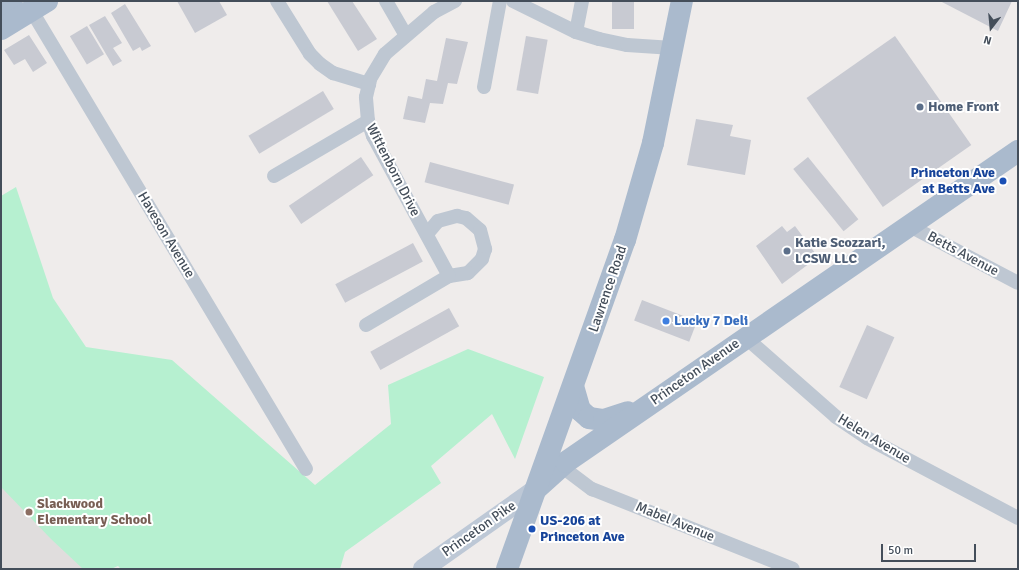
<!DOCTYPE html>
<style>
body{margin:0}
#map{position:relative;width:1019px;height:570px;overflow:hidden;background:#efeceb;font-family:Signika,sans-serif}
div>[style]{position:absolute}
.education>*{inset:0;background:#e0dddd}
.green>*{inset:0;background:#b6f0d0}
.building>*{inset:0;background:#c8cad2;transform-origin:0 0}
.minor>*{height:14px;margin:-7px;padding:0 7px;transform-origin:7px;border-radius:7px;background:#bec7d2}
.secondary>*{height:20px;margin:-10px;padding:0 10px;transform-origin:10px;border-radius:10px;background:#bdc8d6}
.primary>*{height:22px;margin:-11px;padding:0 11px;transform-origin:11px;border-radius:11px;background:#aabacd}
.dots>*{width:11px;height:11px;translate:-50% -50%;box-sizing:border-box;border:2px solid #fff;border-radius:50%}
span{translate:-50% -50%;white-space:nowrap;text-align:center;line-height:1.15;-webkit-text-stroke:4px #fff;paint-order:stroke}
.service-label{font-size:14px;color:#4e5e75;font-weight:700}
.left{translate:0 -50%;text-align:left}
.street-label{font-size:14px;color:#444e5a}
.transit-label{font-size:14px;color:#164399;font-weight:700}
.right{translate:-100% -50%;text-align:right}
.shop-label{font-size:14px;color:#366cbe;font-weight:700}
.education-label{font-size:14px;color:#785e54;font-weight:700}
.frame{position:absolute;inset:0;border:2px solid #444e5a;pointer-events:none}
.north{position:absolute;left:971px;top:8px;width:40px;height:40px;-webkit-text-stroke:3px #fff;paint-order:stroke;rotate:196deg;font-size:11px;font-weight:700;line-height:16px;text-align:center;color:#444e5a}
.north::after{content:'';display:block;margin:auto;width:14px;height:18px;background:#444e5a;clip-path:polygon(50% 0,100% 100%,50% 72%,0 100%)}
.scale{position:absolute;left:881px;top:544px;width:95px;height:18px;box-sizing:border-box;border:2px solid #444e5a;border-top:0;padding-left:5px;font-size:12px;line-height:14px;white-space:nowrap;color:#444e5a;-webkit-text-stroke:3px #fff;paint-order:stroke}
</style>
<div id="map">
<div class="education">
<i style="clip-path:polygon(1px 454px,114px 569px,1px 569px)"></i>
</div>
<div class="green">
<i style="clip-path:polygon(16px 187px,53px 298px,86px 347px,172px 360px,315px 485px,391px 424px,388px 385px,468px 349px,544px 377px,515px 459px,492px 414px,431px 466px,441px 483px,345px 552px,340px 569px,121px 569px,118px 566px,111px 569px,83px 569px,51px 539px,1px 487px,1px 196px)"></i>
</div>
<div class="building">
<i style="clip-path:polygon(177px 1px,219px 1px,227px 15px,195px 33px)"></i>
<i style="clip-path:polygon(327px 1px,352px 1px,377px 39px,358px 51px)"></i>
<i style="left:612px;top:1px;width:22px;height:28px"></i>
<i style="clip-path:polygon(940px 1px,1012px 1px,998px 31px)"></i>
<i style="clip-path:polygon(125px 4px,151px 46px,142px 51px,140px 47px,133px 51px,111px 13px)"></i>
<i style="clip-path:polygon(105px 16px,122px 43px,113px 48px,122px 61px,113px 66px,89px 25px)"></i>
<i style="left:87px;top:26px;width:33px;height:20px;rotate:59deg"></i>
<i style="clip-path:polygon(29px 35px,47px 63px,33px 72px,25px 59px,14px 65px,4px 50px)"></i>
<i style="left:526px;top:36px;width:22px;height:55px;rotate:10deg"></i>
<i style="left:895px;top:36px;width:133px;height:108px;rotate:55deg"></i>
<i style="clip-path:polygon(446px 38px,468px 42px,457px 84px,448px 83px,443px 104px,430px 103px,425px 123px,403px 119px,408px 96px,422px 99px,426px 79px,437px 81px)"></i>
<i style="left:323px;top:91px;width:21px;height:87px;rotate:59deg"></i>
<i style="clip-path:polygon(696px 119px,733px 125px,730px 136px,751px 140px,745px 175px,687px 165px)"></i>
<i style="left:361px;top:157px;width:22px;height:87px;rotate:56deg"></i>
<i style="left:808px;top:157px;width:80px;height:19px;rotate:51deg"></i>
<i style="left:430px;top:162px;width:87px;height:21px;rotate:15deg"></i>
<i style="clip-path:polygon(782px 226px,787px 232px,795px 226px,818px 257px,782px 284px,756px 246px)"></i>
<i style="left:413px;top:243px;width:21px;height:88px;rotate:62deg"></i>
<i style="left:642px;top:300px;width:59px;height:22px;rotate:21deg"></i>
<i style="left:449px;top:308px;width:21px;height:90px;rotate:61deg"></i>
<i style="left:867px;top:325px;width:30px;height:68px;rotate:24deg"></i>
</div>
<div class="minor">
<i style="left:277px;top:1px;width:62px;rotate:58.1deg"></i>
<i style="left:310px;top:54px;width:14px;rotate:45deg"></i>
<i style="left:320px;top:64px;width:16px;rotate:35deg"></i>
<i style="left:333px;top:73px;width:38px;rotate:17deg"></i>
<i style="left:386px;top:1px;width:39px;rotate:60deg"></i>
<i style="left:513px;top:1px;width:70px;rotate:26.2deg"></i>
<i style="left:576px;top:32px;width:24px;rotate:17deg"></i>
<i style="left:599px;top:39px;width:29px;rotate:12deg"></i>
<i style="left:627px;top:45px;width:46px;rotate:3.7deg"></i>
<i style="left:27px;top:3px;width:543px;rotate:59.09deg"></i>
<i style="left:576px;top:32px;width:32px;rotate:-79deg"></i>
<i style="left:484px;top:87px;width:87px;rotate:-79.5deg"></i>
<i style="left:274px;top:176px;width:109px;rotate:-30.3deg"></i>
<i style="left:908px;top:225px;width:124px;rotate:27.8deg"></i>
<i style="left:427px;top:234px;width:17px;rotate:-50deg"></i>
<i style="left:438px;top:221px;width:20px;rotate:-15deg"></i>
<i style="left:457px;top:216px;width:9px;rotate:13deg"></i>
<i style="left:466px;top:218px;width:18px;rotate:41deg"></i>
<i style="left:480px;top:230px;width:20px;rotate:75deg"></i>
<i style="left:485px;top:249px;width:10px;rotate:107deg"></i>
<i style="left:482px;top:259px;width:20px;rotate:135deg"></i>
<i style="left:468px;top:273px;width:19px;rotate:171deg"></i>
<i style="left:449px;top:276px;width:159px;rotate:-118.5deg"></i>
<i style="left:373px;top:136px;width:16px;rotate:-108deg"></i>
<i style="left:368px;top:121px;width:24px;rotate:-95deg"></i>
<i style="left:366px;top:97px;width:18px;rotate:-77deg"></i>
<i style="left:370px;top:79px;width:29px;rotate:-59deg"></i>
<i style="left:385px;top:54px;width:65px;rotate:-40.6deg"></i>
<i style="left:434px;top:12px;width:24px;rotate:-28deg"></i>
<i style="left:366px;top:325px;width:96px;rotate:-30.6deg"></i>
<i style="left:745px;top:337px;width:121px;rotate:41.3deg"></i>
<i style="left:836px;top:417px;width:37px;rotate:34deg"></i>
<i style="left:867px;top:438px;width:171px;rotate:27.9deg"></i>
<i style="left:561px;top:466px;width:39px;rotate:37deg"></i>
<i style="left:592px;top:489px;width:216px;rotate:21.7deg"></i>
</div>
<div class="secondary">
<i style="left:423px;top:569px;width:137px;rotate:-35.2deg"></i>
</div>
<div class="primary">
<i style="left:1px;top:7px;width:12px;rotate:-31deg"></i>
<i style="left:1px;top:29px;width:54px;rotate:-31.3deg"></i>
<i style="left:573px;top:386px;width:25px;rotate:74deg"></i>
<i style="left:580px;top:410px;width:12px;rotate:42deg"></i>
<i style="left:589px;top:418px;width:15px;rotate:8deg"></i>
<i style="left:604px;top:420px;width:25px;rotate:-18deg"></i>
<i style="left:536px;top:489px;width:40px;rotate:-42deg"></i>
<i style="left:566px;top:462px;width:549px;rotate:-34.53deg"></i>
<i style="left:507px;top:569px;width:350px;rotate:-70.3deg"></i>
<i style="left:625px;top:240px;width:101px;rotate:-73.9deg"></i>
<i style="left:653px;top:143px;width:145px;rotate:-78.5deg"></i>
</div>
<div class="dots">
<i style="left:920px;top:107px;background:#5c6f8a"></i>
<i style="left:1003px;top:181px;background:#1a4fb4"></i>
<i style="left:787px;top:251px;background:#5c6f8a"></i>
<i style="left:666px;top:321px;background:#3f7fe0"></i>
<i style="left:29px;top:512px;background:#8d6e63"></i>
<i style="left:532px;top:529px;background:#1a4fb4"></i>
</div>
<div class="service-label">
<span class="left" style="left:928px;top:107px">Home Front</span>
<span class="left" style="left:795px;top:251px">Katie Scozzari,<br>LCSW LLC</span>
</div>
<div class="street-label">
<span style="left:393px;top:170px;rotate:63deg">Wittenborn Drive</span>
<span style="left:166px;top:235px;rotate:59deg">Haveson Avenue</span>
<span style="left:963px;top:254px;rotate:28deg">Betts Avenue</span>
<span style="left:608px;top:289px;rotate:-71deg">Lawrence Road</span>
<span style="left:695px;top:372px;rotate:-35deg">Princeton Avenue</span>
<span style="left:874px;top:439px;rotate:31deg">Helen Avenue</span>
<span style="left:675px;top:522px;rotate:22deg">Mabel Avenue</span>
<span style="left:479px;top:529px;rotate:-35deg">Princeton Pike</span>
</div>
<div class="transit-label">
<span class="right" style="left:995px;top:181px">Princeton Ave<br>at Betts Ave</span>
<span class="left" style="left:540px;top:529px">US-206 at<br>Princeton Ave</span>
</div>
<div class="shop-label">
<span class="left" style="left:674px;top:321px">Lucky 7 Deli</span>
</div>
<div class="education-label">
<span class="left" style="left:37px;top:512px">Slackwood<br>Elementary School</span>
</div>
<div class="frame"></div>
<div class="north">N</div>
<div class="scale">50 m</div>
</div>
